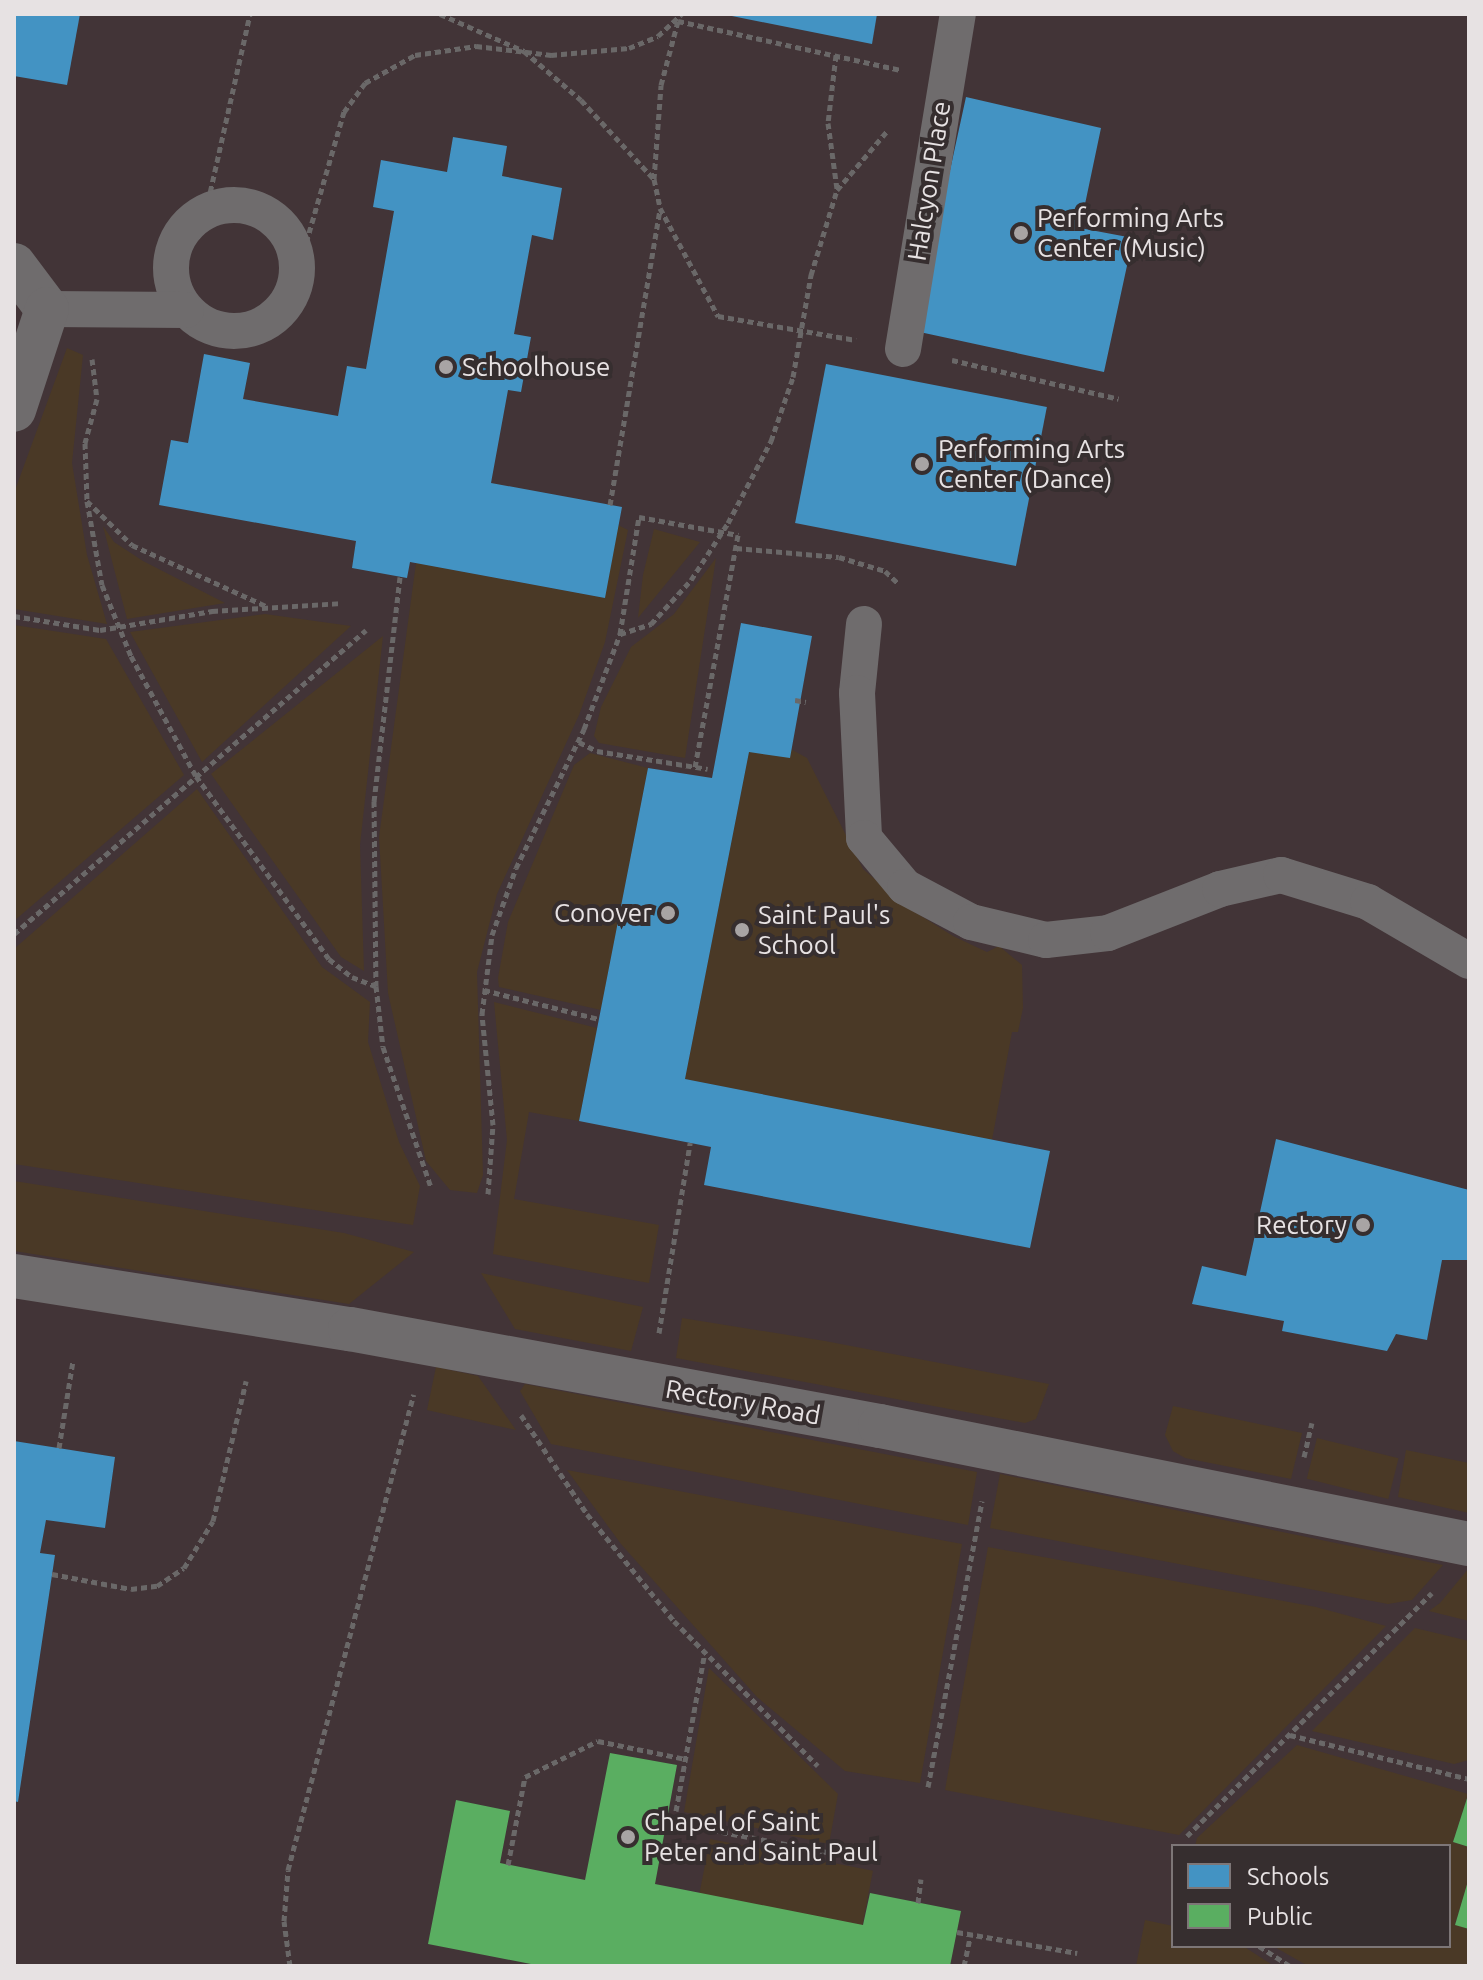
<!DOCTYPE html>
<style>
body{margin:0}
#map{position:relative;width:1483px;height:1980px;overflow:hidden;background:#343030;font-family:Ubuntu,sans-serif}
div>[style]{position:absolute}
.built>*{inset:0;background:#423437}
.green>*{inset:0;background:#4a3926;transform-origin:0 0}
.schools>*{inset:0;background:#4393c3;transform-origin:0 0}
.public>*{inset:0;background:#5aae61}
.path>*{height:5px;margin-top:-2.5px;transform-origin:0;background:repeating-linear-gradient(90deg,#6a6868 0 6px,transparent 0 10px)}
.service>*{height:36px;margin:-18px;padding:0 18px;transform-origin:18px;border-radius:18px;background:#6f6c6d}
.service>.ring{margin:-18px;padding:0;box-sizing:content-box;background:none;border:36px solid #6f6c6d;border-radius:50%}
.minor>*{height:44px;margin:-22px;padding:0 22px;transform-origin:22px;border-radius:22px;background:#6f6c6d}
.dots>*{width:22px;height:22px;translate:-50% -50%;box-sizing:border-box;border:4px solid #362e2f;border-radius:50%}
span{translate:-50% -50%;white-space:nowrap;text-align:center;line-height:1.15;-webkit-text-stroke:8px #362e2f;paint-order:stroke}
.street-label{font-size:26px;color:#e7e2e3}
.poi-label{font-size:26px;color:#e7e2e3}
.left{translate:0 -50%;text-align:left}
.right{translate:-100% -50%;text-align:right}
.frame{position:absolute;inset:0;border:16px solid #e7e2e3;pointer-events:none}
.legend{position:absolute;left:1171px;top:1844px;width:280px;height:104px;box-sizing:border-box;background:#362e2f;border:2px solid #7d7677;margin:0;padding:10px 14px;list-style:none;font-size:24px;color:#e7e2e3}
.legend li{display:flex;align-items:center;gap:16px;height:40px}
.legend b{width:40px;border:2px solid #7d7677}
</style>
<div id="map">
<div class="built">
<i style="clip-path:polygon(evenodd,14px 14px,1469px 14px,1469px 1966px,14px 1966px,14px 14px,1173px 1846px,1449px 1846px,1449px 1946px,1173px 1946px,1173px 1846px)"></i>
</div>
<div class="green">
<i style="clip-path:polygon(67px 348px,83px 355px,72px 463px,87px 555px,107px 624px,14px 609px,14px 493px)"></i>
<i style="clip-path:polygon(618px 525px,628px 530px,605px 642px,579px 715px,497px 894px,477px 972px,483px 1175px,477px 1193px,450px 1190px,426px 1161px,388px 993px,379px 837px,416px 563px,605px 598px)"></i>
<i style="clip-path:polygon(103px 526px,114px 542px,143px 561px,225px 603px,127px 619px)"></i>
<i style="clip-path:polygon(654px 529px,700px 542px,638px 618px,643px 575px)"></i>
<i style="clip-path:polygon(716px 558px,685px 758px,599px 743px,594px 736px,601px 707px,631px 647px,674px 614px)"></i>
<i style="clip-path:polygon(265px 614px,351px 626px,202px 762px,130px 632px)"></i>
<i style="clip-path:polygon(14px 625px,106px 639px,184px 775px,14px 921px)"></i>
<i style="clip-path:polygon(383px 636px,360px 845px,364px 971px,341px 957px,211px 774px)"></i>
<i style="clip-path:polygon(787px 747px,807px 758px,863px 869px,907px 907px,953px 936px,987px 952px,999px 946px,1022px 965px,1023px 1008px,1018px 1032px,1012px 1032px,992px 1140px,685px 1079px,749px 752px)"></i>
<i style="clip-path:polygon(590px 753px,648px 768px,601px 1010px,499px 987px,498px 978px,508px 922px,574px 765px)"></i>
<i style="clip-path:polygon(197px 789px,322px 967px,370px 1002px,368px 1042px,399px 1142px,420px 1186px,413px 1225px,14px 1164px,14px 949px)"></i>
<i style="clip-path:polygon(494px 1002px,597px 1028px,579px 1121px,529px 1112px,514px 1199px,659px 1225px,649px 1283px,493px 1254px,507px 1140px)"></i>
<i style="clip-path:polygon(14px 1181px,344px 1233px,414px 1252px,349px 1304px,14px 1251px)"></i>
<i style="clip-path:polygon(481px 1273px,643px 1307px,631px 1351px,515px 1329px)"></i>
<i style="clip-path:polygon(682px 1318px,825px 1341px,1049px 1384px,1036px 1419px,1025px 1423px,676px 1358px)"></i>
<i style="clip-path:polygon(436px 1367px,478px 1376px,516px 1430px,427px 1410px)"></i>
<i style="clip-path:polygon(525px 1384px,977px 1472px,968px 1525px,551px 1444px,520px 1391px)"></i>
<i style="clip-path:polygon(1173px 1406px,1302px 1433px,1291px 1479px,1185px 1458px,1173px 1451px,1165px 1435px)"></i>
<i style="left:1317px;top:1438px;width:84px;height:42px;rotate:14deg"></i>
<i style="clip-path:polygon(1406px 1450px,1469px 1463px,1469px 1513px,1398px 1497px)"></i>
<i style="clip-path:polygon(567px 1470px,962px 1544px,920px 1783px,845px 1771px,757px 1697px,621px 1544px)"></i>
<i style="clip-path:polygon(1000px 1474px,1443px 1565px,1412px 1600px,1388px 1604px,990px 1528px)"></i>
<i style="clip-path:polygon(988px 1547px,1316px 1607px,1386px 1626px,1179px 1835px,945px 1790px)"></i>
<i style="clip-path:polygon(1469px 1568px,1469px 1621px,1429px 1611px,1440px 1603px)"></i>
<i style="clip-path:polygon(1415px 1628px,1469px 1641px,1469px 1760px,1454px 1764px,1312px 1731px)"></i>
<i style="clip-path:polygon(709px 1668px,838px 1794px,829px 1844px,684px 1812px)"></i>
<i style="clip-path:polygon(1297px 1745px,1468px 1794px,1453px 1842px,1469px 1847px,1469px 1879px,1455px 1924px,1469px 1929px,1469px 1966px,1308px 1966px,1273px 1946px,1449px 1946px,1449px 1846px,1195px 1846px,1197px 1838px)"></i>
<i style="left:710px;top:1839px;width:166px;height:56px;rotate:11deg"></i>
<i style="clip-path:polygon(1145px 1920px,1173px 1926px,1173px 1946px,1243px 1946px,1274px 1966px,1136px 1966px)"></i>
</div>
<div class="schools">
<i style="clip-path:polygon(14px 14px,80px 14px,67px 85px,14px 76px)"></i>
<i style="clip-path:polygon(722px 14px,877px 14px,872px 44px)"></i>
<i style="clip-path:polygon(966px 97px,1101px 128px,1080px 228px,1133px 238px,1104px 372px,915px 331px)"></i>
<i style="clip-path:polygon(453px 137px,507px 146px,502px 176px,562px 188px,553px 240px,532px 235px,514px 334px,531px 337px,521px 392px,508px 390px,491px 483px,622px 507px,605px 598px,410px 562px,407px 578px,352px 568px,356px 541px,159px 505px,171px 440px,188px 443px,204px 354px,250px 363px,243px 399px,338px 416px,347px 366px,366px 369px,394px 211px,373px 207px,381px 160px,447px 172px)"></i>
<i style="left:826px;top:364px;width:225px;height:162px;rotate:11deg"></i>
<i style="clip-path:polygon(741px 623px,812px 636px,790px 758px,749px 752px,685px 1079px,1050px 1151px,1030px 1248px,704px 1185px,711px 1147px,579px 1121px,648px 768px,712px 778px)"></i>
<i style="clip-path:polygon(1276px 1139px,1469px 1190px,1469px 1260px,1442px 1260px,1427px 1340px,1396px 1334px,1387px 1351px,1282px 1331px,1284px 1321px,1192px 1304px,1202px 1266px,1246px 1276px)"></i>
<i style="clip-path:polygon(14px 1441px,115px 1457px,105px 1528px,46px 1520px,40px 1553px,55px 1555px,18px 1802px,14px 1801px)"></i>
</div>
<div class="public">
<i style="clip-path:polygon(610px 1753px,677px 1765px,655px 1884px,863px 1925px,870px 1893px,961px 1911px,950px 1966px,541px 1966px,428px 1944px,456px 1800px,510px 1811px,500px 1863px,585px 1880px)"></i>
<i style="clip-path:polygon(1469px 1792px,1469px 1847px,1453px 1842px)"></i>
<i style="clip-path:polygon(1468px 1881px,1469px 1881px,1469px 1929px,1455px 1925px)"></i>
</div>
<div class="path">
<i style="left:440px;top:14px;width:92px;rotate:23.8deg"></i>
<i style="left:524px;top:51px;width:75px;rotate:40.7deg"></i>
<i style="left:581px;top:100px;width:108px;rotate:47.3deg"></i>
<i style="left:654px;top:179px;width:30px;rotate:78deg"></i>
<i style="left:660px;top:208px;width:123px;rotate:61.8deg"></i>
<i style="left:718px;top:316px;width:140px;rotate:9.9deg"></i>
<i style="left:836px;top:55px;width:68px;rotate:96.7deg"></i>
<i style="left:828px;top:123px;width:67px;rotate:82.2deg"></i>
<i style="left:654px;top:179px;width:94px;rotate:-85.7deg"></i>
<i style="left:661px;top:85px;width:66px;rotate:-75.1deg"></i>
<i style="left:678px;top:21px;width:228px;rotate:12.4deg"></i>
<i style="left:206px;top:211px;width:202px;rotate:-77.4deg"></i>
<i style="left:298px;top:271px;width:166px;rotate:-73.9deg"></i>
<i style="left:344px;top:112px;width:36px;rotate:-54deg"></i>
<i style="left:365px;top:83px;width:57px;rotate:-29.2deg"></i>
<i style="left:415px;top:55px;width:62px;rotate:-8.4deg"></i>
<i style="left:476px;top:46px;width:76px;rotate:6.8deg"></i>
<i style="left:551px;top:55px;width:78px;rotate:-5.1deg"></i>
<i style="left:629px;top:48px;width:31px;rotate:-22deg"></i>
<i style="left:658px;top:36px;width:33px;rotate:-43deg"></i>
<i style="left:92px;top:359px;width:40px;rotate:82.9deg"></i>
<i style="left:97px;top:399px;width:46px;rotate:105.3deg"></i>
<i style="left:85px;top:443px;width:58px;rotate:88deg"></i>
<i style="left:87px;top:501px;width:85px;rotate:79.9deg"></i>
<i style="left:102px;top:585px;width:77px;rotate:67.8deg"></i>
<i style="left:131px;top:656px;width:136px;rotate:61.6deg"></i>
<i style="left:196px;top:776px;width:226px;rotate:54deg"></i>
<i style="left:329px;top:959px;width:29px;rotate:38deg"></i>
<i style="left:352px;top:977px;width:26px;rotate:21deg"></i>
<i style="left:952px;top:360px;width:171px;rotate:13.1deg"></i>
<i style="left:87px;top:501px;width:63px;rotate:44.4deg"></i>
<i style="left:132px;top:545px;width:147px;rotate:24.5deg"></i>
<i style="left:610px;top:505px;width:300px;rotate:-80.4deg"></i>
<i style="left:736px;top:548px;width:103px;rotate:5deg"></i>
<i style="left:839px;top:557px;width:48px;rotate:16.9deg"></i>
<i style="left:885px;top:571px;width:19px;rotate:43deg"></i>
<i style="left:400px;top:577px;width:226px;rotate:96.6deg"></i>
<i style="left:374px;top:801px;width:185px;rotate:89.4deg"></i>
<i style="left:376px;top:986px;width:61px;rotate:83.5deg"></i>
<i style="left:383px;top:1047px;width:148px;rotate:71.1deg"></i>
<i style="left:14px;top:616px;width:87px;rotate:9.2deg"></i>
<i style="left:100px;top:630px;width:114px;rotate:-9.6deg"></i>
<i style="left:212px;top:611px;width:129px;rotate:-3.5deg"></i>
<i style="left:620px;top:634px;width:33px;rotate:-18deg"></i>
<i style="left:651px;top:624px;width:59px;rotate:-47.7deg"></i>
<i style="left:691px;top:580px;width:68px;rotate:-57deg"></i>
<i style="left:728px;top:523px;width:93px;rotate:-62.3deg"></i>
<i style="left:771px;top:441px;width:68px;rotate:-71deg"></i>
<i style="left:793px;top:377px;width:104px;rotate:-80deg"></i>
<i style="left:811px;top:275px;width:89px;rotate:-73deg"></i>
<i style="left:837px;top:190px;width:77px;rotate:-49.7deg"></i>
<i style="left:795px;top:700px;width:11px;rotate:10deg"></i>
<i style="left:579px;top:742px;width:20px;rotate:27deg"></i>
<i style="left:597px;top:751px;width:112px;rotate:9.2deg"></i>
<i style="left:14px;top:934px;width:465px;rotate:-40.8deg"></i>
<i style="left:484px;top:990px;width:119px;rotate:14.2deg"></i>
<i style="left:488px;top:1194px;width:69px;rotate:-85.9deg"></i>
<i style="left:493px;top:1125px;width:112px;rotate:-95.7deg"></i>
<i style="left:482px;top:1014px;width:80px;rotate:-82.8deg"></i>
<i style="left:492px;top:935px;width:71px;rotate:-70.3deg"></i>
<i style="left:516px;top:868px;width:155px;rotate:-63.9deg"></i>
<i style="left:584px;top:729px;width:102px;rotate:-69.2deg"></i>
<i style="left:620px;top:634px;width:119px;rotate:-80.8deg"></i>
<i style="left:639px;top:517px;width:101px;rotate:10.3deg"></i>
<i style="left:738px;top:535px;width:237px;rotate:100.5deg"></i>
<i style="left:659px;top:1333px;width:193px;rotate:-80.7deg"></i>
<i style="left:521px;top:1415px;width:119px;rotate:56.3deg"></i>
<i style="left:587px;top:1514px;width:138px;rotate:50.9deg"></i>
<i style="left:674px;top:1621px;width:204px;rotate:45.2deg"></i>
<i style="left:59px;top:1448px;width:88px;rotate:-80.9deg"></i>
<i style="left:1304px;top:1457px;width:35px;rotate:-77deg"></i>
<i style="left:52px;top:1574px;width:80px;rotate:10.8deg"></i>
<i style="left:131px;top:1589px;width:26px;rotate:-7deg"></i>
<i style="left:157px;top:1586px;width:32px;rotate:-34deg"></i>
<i style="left:184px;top:1568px;width:55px;rotate:-58.3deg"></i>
<i style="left:213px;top:1521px;width:144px;rotate:-76.7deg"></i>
<i style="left:1290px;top:1735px;width:184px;rotate:13.8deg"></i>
<i style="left:928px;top:1787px;width:291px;rotate:-79.3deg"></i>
<i style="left:676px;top:1811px;width:162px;rotate:-79.7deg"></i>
<i style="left:712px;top:1830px;width:117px;rotate:10.8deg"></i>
<i style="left:1187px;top:1836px;width:345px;rotate:-44.8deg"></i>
<i style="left:508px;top:1865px;width:90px;rotate:-79.1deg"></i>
<i style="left:525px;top:1777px;width:81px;rotate:-26.3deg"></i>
<i style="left:598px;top:1741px;width:90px;rotate:11.6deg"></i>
<i style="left:918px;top:1903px;width:24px;rotate:-83deg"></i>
<i style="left:957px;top:1932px;width:122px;rotate:9.9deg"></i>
<i style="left:1259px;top:1946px;width:37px;rotate:33deg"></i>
<i style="left:290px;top:1966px;width:45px;rotate:-97.6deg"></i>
<i style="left:284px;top:1921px;width:51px;rotate:-85.5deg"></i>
<i style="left:288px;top:1870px;width:492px;rotate:-75.2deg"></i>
<i style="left:964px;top:1966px;width:33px;rotate:-78deg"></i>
</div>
<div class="service">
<i class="ring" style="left:171px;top:205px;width:90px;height:90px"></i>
<i style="left:47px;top:309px;width:139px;rotate:0.4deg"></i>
<i style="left:903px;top:349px;width:339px;rotate:-80.7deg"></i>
<i style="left:864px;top:624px;width:69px;rotate:95.8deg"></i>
<i style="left:857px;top:693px;width:145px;rotate:87.2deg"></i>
<i style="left:864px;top:838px;width:64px;rotate:50.1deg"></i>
<i style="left:905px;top:887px;width:75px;rotate:27.9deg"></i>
<i style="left:971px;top:922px;width:77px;rotate:13.5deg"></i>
<i style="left:1046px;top:940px;width:62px;rotate:-6.4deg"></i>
<i style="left:1108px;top:933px;width:120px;rotate:-21.4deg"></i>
<i style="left:1220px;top:889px;width:63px;rotate:-12.9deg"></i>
<i style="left:1281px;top:875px;width:91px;rotate:17.2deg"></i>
<i style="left:1368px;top:902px;width:117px;rotate:30.3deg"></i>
</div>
<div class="minor">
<i style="left:14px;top:265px;width:55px;rotate:53.1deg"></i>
<i style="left:47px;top:309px;width:106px;rotate:108.1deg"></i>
<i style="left:14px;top:1276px;width:340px;rotate:9deg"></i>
<i style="left:350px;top:1329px;width:539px;rotate:10.37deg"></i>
<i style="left:880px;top:1426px;width:601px;rotate:11.33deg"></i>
</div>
<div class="dots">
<i style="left:1021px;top:233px;background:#a8a4a4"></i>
<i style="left:446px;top:367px;background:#a8a4a4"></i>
<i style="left:922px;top:464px;background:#a8a4a4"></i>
<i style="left:668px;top:913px;background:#a8a4a4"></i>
<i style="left:742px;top:930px;background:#a8a4a4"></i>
<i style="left:1363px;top:1225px;background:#a8a4a4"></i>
<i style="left:628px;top:1837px;background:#a8a4a4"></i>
</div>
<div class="street-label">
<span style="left:929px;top:181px;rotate:-81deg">Halcyon Place</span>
<span style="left:743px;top:1402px;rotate:10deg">Rectory Road</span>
</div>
<div class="poi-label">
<span class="left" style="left:1037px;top:233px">Performing Arts<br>Center (Music)</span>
<span class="left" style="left:462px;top:367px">Schoolhouse</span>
<span class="left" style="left:938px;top:464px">Performing Arts<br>Center (Dance)</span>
<span class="right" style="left:652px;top:913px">Conover</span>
<span class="left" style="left:758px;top:930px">Saint Paul's<br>School</span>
<span class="right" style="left:1347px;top:1225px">Rectory</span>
<span class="left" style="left:644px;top:1837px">Chapel of Saint<br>Peter and Saint Paul</span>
</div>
<div class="frame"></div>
<ul class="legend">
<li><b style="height:22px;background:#4393c3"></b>Schools</li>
<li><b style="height:22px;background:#5aae61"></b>Public</li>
</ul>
</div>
